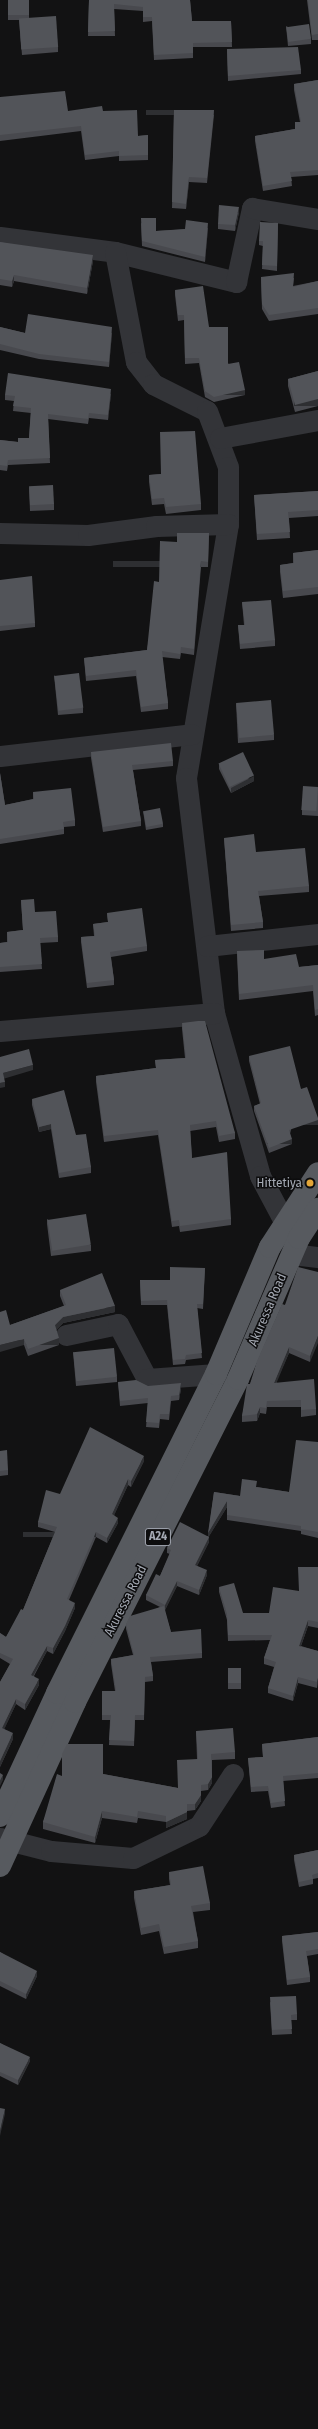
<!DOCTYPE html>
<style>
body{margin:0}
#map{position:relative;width:318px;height:2429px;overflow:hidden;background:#121213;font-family:"Fira Sans Condensed",sans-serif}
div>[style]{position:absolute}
.minor>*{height:21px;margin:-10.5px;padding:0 10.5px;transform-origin:10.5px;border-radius:10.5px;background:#333438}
.trunk>*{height:22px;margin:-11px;padding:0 11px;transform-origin:11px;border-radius:11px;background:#575a5f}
.wall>*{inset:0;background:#48494e;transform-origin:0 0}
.shaded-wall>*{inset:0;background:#2e2f32;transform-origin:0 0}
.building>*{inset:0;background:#525459;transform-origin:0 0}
.dots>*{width:11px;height:11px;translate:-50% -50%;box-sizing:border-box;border:2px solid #0d0d0e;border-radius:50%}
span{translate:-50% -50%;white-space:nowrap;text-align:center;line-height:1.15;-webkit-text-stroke:3px #0d0d0e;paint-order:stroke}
.shield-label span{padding:1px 3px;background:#0d0d0e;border:1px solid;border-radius:3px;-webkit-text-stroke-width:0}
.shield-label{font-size:12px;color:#a4a9b3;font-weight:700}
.poi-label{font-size:13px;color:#a4a9b3}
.right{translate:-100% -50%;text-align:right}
.street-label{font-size:13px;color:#a4a9b3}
</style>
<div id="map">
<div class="minor">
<i style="left:0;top:237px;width:116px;rotate:7.4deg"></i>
<i style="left:115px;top:252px;width:125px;rotate:13.9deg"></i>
<i style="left:236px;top:282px;width:76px;rotate:-77.8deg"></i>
<i style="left:252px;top:208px;width:67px;rotate:9.5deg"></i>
<i style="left:115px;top:252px;width:112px;rotate:79.2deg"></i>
<i style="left:136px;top:362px;width:28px;rotate:52deg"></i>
<i style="left:153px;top:384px;width:60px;rotate:26.6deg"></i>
<i style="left:207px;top:411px;width:60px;rotate:69.4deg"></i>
<i style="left:228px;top:467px;width:57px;rotate:90deg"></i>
<i style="left:228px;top:524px;width:257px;rotate:99.4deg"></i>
<i style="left:186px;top:778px;width:237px;rotate:83.2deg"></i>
<i style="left:214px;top:1013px;width:169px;rotate:74.2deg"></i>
<i style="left:260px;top:1176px;width:53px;rotate:62deg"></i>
<i style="left:285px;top:1223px;width:16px;rotate:45deg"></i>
<i style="left:220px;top:438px;width:100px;rotate:-10.4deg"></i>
<i style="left:0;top:533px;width:88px;rotate:1.3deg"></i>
<i style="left:88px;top:535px;width:69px;rotate:-7.5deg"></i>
<i style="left:156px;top:526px;width:72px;rotate:-1.6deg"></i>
<i style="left:0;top:756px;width:193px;rotate:-6.5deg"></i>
<i style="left:207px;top:946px;width:112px;rotate:-6.2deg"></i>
<i style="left:0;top:1031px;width:215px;rotate:-4.8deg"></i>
<i style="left:292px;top:1254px;width:26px;rotate:7deg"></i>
<i style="left:66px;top:1335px;width:53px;rotate:-11.9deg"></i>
<i style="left:118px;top:1324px;width:62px;rotate:62.2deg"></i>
<i style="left:147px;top:1379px;width:69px;rotate:-4.1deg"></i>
<i style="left:0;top:1838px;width:53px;rotate:14.3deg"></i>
<i style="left:51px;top:1851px;width:82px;rotate:4.9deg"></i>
<i style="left:133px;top:1858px;width:73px;rotate:-25.9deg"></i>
<i style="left:199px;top:1826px;width:62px;rotate:-56.8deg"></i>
</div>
<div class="trunk">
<i style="left:0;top:1816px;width:136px;rotate:-65.1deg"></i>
<i style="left:57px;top:1693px;width:356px;rotate:-63.5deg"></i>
<i style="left:216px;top:1374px;width:138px;rotate:-67deg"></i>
<i style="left:270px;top:1247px;width:88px;rotate:-57deg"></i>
<i style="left:0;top:1866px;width:180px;rotate:-65.4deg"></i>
<i style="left:75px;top:1702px;width:362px;rotate:-63.2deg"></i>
<i style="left:238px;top:1379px;width:154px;rotate:-66.6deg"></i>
<i style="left:299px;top:1238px;width:35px;rotate:-57deg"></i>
</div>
<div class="wall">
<i style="clip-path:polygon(8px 0,29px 0,29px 18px,58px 47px,58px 52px,22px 55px,19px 20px,8px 20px)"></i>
<i style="clip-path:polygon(89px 0,190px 0,192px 21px,231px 21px,232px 47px,193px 47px,193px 58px,154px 60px,152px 21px,143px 22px,143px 11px,114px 9px,115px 36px,88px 36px)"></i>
<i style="clip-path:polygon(307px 0,318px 0,318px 40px,312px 40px)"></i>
<i style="clip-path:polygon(286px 26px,311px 39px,311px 44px,288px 46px)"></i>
<i style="clip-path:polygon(227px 49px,301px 70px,301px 74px,228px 81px)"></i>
<i style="clip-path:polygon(318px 80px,318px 175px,291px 177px,292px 186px,263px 191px,255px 141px,255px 136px,295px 129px,300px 122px,294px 90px,294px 84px)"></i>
<i style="clip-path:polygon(0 97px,68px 111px,103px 111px,138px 136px,148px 135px,148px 160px,119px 161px,119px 156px,85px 160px,81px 131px,0 141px)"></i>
<i style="clip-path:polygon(174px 110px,214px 115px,207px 183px,189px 182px,186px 209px,172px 208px)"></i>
<i style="clip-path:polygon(239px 212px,235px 231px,218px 229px,218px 224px)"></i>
<i style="clip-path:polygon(141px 223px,156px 231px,208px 228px,205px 262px,142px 246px)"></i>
<i style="clip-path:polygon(278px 223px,277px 271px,262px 269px,263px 246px,259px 245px,259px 241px)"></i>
<i style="clip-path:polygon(0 242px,93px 261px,87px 294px,14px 281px,12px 287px,0 285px)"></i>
<i style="clip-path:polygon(261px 277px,294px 278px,293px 286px,318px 281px,318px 314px,269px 321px,262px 309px)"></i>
<i style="clip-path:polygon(175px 290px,209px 327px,245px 395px,214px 402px,205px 397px,199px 363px,185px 364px,184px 320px,178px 321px,175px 295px)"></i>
<i style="clip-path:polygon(0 327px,25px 333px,112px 333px,109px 367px,39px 359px,0 350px)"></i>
<i style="clip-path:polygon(318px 371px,318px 406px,295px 412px,288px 386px,288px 379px)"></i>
<i style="clip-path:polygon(111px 394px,108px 420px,89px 418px,88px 424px,48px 419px,50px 463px,8px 465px,7px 471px,0 470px,0 440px,18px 442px,29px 438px,31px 413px,13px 411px,14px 401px,5px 400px,5px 395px)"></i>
<i style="clip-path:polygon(161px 474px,201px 504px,201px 510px,166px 514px,164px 504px,152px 505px,149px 482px,149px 475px)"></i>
<i style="clip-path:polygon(29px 487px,54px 504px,54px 510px,30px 511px)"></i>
<i style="clip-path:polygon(318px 491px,318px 516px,289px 518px,290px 538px,257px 540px,254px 495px)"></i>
<i style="clip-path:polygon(209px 533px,208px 567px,201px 567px,194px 655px,181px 653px,180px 659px,162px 657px,168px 703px,168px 709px,141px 712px,136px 676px,86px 681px,84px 658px,147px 650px,159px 582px,177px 542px)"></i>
<i style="clip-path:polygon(318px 550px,318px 594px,283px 598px,280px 572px,280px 565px,293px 563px,293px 553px)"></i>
<i style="clip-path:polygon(0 580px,35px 623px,35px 627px,0 631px)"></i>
<i style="clip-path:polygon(242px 602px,275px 640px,275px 646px,240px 649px,238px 625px,244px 625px)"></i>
<i style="clip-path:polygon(54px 675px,83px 708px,83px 713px,58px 715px)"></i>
<i style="clip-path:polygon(236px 703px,274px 735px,274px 740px,238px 743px)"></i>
<i style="clip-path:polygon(91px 752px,173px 761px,173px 766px,133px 770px,141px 821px,141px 826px,103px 832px,91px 758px)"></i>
<i style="clip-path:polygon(219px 764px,254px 781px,231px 793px,219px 769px)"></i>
<i style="clip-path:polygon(0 773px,5px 805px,33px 799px,33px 792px,75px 820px,75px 826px,64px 827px,64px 834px,0 844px)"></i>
<i style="clip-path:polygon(318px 787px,318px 816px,302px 815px,302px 810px)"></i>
<i style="clip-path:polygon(143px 811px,163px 824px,163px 827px,146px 830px)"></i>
<i style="clip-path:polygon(224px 838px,256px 852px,309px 886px,309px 892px,259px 896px,263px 922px,263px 928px,231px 931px)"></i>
<i style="clip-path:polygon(21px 900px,35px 912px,58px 937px,58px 942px,40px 943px,42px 969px,0 972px,0 943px,7px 942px,7px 932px,23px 930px)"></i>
<i style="clip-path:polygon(107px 913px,147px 946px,147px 951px,111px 957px,114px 980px,114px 985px,87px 988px,81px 942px,81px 937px,94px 936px,93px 924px,108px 922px)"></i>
<i style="clip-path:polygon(237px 951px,264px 959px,299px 967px,318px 965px,318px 1015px,315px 1016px,313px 991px,239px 1000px)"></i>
<i style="clip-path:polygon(182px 1023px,235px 1133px,235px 1139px,219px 1142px,216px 1127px,190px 1131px,192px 1158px,231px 1219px,231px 1225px,180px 1232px,179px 1226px,172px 1227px,158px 1135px,104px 1142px,96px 1082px,96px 1076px,156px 1068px,155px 1060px,185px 1058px,182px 1029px)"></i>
<i style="clip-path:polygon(249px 1056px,301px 1089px,290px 1134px,292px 1144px,269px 1153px,254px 1111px,254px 1106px,260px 1104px,249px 1061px)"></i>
<i style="clip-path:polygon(32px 1099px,76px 1135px,91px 1167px,91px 1173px,59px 1178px,51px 1129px,39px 1132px,32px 1105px)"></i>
<i style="clip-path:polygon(47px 1219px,91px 1245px,91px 1251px,51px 1256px,47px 1224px)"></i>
<i style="clip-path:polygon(205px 1268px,203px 1309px,197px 1308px,202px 1358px,186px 1360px,185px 1364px,173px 1365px,167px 1305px,141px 1305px,140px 1280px,170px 1280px)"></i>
<i style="clip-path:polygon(318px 1272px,310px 1362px,289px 1353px,276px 1382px,316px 1409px,316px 1415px,301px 1417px,301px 1407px,267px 1407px,266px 1414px,260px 1413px,257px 1421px,242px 1422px,242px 1416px,250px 1384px,285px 1305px)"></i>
<i style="clip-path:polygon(60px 1290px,115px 1312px,63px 1323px,56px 1330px,59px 1345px,28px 1356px,24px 1345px,10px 1325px,64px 1306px,60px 1296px)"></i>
<i style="clip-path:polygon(73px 1352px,117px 1377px,117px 1382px,76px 1386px)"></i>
<i style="clip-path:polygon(118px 1382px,148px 1386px,181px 1389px,179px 1400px,171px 1401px,169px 1420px,160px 1419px,159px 1428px,146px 1427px,148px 1403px,120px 1406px)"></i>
<i style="clip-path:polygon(318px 1442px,318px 1538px,301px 1534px,301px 1531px,227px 1520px,227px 1507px,209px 1536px,209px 1542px,197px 1566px,207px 1575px,199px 1595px,177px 1586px,165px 1610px,164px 1609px,171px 1632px,202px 1653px,202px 1658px,151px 1662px,153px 1676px,153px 1681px,145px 1682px,144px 1720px,135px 1720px,134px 1746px,109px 1745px,110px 1720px,102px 1720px,102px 1691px,115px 1691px,111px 1664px,111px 1659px,133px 1655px,126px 1629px,126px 1624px,160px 1607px,146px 1600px,146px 1595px,160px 1576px,170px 1554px,167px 1553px,167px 1548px,208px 1536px,214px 1492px,240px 1496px,257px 1487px,289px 1492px)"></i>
<i style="clip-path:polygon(0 1451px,8px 1470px,8px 1475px,0 1476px)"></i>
<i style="clip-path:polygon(144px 1461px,131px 1487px,128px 1485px,114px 1515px,118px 1523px,107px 1543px,96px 1537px,69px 1600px,75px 1608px,65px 1631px,53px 1654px,47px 1651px,34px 1676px,39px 1685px,25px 1710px,16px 1704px,4px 1729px,13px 1739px,0 1767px,0 1682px,10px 1664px,0 1658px,0 1633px,6px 1637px,23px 1610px,55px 1532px,38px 1527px,38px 1522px,60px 1494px)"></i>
<i style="clip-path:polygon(318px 1567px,318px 1628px,308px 1626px,301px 1646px,318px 1651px,317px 1688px,298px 1683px,293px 1701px,268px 1693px,268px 1688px,274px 1667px,264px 1664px,264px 1658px,270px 1640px,228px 1641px,227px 1620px,219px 1592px,219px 1587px,243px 1613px,269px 1613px,299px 1591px)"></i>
<i style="left:228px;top:1668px;width:13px;height:21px"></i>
<i style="clip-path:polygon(196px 1731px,235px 1752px,235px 1759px,212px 1760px,212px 1783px,208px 1790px,201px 1791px,201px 1801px,195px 1810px,187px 1811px,187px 1819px,166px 1828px,166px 1822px,138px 1818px,137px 1823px,102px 1818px,95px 1843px,43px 1829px,43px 1822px,62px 1776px,103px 1774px,178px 1788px,197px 1759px)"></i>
<i style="clip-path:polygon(318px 1737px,318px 1778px,283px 1781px,285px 1806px,271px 1808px,268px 1791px,251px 1792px,248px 1758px,263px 1757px,262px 1744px)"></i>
<i style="clip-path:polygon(318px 1850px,318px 1878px,313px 1879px,313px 1884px,299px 1887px,294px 1860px,294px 1855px)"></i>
<i style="clip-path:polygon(169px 1872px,210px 1903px,210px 1910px,193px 1912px,198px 1941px,198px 1948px,164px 1954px,159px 1931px,141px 1935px,134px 1898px,134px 1891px,170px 1885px,169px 1879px)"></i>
<i style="clip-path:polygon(318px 1932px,318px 1954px,307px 1956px,310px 1977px,310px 1982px,287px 1985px,282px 1941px,282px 1936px)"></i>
<i style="clip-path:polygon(0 1952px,37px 1976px,26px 1999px,0 1986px)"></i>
<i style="clip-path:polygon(270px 2002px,297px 2014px,297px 2020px,291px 2020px,292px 2034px,272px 2035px)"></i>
<i style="clip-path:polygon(0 2043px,30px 2061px,18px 2085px,0 2076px)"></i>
</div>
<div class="shaded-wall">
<i style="left:214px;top:110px;width:5px;height:68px;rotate:90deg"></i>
<i style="clip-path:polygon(189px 177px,189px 182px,186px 209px,186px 204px)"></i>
<i style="clip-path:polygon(239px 207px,239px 212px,235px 231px,235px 225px)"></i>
<i style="clip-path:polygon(208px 223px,208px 228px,205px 262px,205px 257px)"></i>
<i style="clip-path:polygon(93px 255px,93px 261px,87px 294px,87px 288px)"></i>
<i style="clip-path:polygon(14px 275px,14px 281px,12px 287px,12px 281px)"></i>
<i style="clip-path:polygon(112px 327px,112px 333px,109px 367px,109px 362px)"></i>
<i style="clip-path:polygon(111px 389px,111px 394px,108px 420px,108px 415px)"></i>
<i style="left:245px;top:390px;width:5px;height:32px;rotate:90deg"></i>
<i style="left:318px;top:399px;width:7px;height:24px;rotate:90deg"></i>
<i style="left:201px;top:561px;width:6px;height:88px;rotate:90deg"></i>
<i style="clip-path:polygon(254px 776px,254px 781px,231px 793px,231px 788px)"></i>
<i style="clip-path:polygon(33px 1065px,33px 1070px,3px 1079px,3px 1073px)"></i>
<i style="clip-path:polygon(5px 1082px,5px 1087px,0 1088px,0 1083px)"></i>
<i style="left:318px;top:1120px;width:5px;height:31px;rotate:90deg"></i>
<i style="clip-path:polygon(51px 1124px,51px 1129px,39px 1132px,39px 1127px)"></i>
<i style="left:292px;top:1139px;width:5px;height:25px;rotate:90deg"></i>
<i style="clip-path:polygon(115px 1306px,115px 1312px,63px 1323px,55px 1332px,55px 1325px,63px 1317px)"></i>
<i style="clip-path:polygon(318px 1336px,318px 1343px,310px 1362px,310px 1356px)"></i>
<i style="left:59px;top:1338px;width:7px;height:33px;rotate:90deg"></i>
<i style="clip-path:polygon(24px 1339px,24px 1345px,0 1352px,0 1345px)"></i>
<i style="clip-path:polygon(289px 1347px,289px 1353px,274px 1389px,274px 1383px)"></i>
<i style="clip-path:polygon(181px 1383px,181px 1389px,179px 1400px,179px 1395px)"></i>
<i style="clip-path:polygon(260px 1407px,260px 1413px,257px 1421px,257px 1414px)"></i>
<i style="clip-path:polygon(144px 1456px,144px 1461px,131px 1487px,131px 1481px)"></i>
<i style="clip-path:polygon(128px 1479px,128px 1485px,112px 1520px,112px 1514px)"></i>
<i style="clip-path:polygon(227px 1501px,227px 1507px,208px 1538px,208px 1533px)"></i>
<i style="clip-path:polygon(118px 1518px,118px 1523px,107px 1543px,107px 1538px)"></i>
<i style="left:96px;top:1532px;width:5px;height:73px;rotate:90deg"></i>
<i style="clip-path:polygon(209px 1537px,209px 1542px,195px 1570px,195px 1565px)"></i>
<i style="clip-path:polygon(207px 1570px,207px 1575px,199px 1595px,199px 1590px)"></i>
<i style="clip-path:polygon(177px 1581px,177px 1586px,165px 1610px,165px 1605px)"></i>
<i style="clip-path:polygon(75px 1603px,75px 1608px,65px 1631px,53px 1654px,53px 1648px)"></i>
<i style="clip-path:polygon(308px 1620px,308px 1626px,299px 1651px,299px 1646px)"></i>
<i style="clip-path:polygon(47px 1646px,47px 1651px,31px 1680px,31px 1675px)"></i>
<i style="clip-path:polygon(298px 1677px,298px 1683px,293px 1701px,293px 1696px)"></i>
<i style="clip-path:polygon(318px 1678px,318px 1683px,317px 1688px,317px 1682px)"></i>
<i style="clip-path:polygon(39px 1679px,39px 1685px,25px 1710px,25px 1704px)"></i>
<i style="clip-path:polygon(16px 1699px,16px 1704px,2px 1734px,2px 1728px)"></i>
<i style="clip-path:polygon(13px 1733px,13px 1739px,0 1767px,0 1761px)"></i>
<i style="clip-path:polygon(3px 1775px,3px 1780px,0 1786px,0 1781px)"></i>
<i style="clip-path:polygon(212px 1777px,212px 1783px,208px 1790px,208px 1784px)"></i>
<i style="clip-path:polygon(201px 1795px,201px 1801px,195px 1810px,195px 1804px)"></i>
<i style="clip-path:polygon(102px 1811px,102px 1818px,95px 1843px,95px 1837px)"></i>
<i style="clip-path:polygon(187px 1812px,187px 1819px,166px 1828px,166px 1822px)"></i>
<i style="clip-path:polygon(37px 1971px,37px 1976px,26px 1999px,26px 1994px)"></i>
<i style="clip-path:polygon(30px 2057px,30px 2061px,18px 2085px,18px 2080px)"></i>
<i style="clip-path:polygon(5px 2109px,5px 2114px,0 2136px,0 2131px)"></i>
</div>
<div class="building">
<i style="left:8px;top:0;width:21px;height:15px"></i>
<i style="clip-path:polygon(89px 0,190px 0,192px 21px,231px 21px,232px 42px,193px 43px,193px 53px,154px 55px,152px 17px,143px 17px,143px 7px,114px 4px,115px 31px,88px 32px)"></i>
<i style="clip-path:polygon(308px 0,318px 0,318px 34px,312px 35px)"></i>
<i style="left:56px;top:16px;width:31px;height:37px;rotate:86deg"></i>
<i style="left:309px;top:24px;width:15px;height:23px;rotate:82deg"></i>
<i style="clip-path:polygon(298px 47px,301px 70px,228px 76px,227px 49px)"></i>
<i style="clip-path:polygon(318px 80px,318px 170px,290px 172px,292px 181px,263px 186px,255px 136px,295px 129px,295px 122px,301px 122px,294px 84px)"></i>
<i style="clip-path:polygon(65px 91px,68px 111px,102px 106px,103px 111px,137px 110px,138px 136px,148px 135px,148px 155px,119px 156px,119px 151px,85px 155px,81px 126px,0 135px,0 97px)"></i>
<i style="clip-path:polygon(174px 110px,214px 110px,207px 178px,189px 177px,186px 204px,172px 202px)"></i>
<i style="clip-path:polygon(219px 205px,239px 207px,235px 225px,218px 224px)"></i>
<i style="clip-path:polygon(141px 218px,156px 218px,156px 231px,185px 229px,186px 220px,208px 223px,205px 257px,142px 241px)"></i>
<i style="clip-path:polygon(260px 222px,278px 223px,277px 266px,262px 265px,263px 241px,259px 241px)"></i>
<i style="clip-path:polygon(0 242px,93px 255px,87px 288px,14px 275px,12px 281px,0 279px)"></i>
<i style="clip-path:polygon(294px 273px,293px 287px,318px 281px,318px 308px,269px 315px,262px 304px,261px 277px)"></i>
<i style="clip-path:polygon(203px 286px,209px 327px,228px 327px,228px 364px,239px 362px,245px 390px,214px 397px,205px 391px,199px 358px,185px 358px,184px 315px,178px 315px,175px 290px)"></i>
<i style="clip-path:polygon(28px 314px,112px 327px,109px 362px,39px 354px,0 344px,0 327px,25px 333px)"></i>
<i style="clip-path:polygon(318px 371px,318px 399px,295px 405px,288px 379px)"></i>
<i style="clip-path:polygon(8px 373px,111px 389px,108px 415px,89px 413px,88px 419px,48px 414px,50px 458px,8px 460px,7px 466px,0 465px,0 440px,18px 442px,18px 438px,29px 438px,31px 408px,13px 406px,15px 396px,5px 395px)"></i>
<i style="clip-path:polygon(195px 431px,201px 504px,166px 507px,164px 498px,152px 499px,149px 475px,161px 474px,160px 432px)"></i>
<i style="left:53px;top:485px;width:19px;height:24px;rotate:87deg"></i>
<i style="clip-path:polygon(318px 491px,318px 510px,288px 512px,290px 532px,257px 534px,254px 495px)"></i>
<i style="clip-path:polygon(177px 533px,209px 533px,208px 562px,201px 561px,194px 649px,181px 647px,180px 654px,162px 651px,168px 703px,141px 707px,136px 670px,86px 676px,84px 658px,147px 650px,154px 581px,159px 582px,160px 541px,177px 542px)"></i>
<i style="clip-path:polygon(318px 550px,318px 587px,283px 591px,280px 565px,294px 563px,293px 553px)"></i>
<i style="clip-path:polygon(32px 576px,35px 623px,0 626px,0 580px)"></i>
<i style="clip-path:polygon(271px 600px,275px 640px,240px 644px,238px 625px,245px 625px,242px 602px)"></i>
<i style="left:79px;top:673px;width:35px;height:25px;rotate:83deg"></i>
<i style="left:271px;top:700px;width:35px;height:35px;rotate:85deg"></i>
<i style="clip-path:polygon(171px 743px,173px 761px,132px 765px,141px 821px,103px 827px,91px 752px)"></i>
<i style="left:243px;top:752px;width:26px;height:27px;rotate:65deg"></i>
<i style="clip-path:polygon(0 773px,5px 805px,34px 799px,33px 792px,71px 788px,75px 820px,63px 822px,64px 829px,0 839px)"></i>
<i style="left:303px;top:786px;width:15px;height:24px;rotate:4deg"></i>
<i style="left:160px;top:808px;width:16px;height:17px;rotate:79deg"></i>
<i style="clip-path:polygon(254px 834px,256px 852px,305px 848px,309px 886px,258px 891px,263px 922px,231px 925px,224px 838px)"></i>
<i style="clip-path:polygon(34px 899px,35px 912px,56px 911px,58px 937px,40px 938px,42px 964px,0 967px,0 943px,8px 942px,7px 932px,23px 930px,21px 900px)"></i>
<i style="clip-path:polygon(142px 908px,147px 946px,110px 952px,114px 980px,87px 983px,81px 937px,95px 936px,93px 924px,108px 922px,107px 913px)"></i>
<i style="clip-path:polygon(264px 950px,264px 959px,296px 954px,299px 967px,318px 965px,318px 1009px,315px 1010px,313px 985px,239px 994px,237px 951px)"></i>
<i style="clip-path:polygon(198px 1021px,205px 1021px,235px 1133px,219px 1136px,216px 1121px,190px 1125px,192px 1158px,227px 1152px,231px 1219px,180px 1226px,179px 1220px,172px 1221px,158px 1130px,104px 1136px,96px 1076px,156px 1068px,155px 1060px,186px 1058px,182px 1023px)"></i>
<i style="clip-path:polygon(290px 1046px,301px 1089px,307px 1087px,318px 1118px,318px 1120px,289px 1130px,292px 1139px,269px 1148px,254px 1106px,261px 1103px,249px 1056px)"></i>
<i style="clip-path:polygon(29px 1049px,33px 1065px,3px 1073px,5px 1082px,0 1083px,0 1057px)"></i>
<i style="clip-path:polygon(64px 1090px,76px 1135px,86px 1134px,91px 1167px,59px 1173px,51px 1124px,39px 1127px,32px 1099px)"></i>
<i style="left:86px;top:1214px;width:31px;height:39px;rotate:81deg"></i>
<i style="clip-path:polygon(170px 1267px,205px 1268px,203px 1304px,197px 1304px,202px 1353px,186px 1355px,185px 1359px,173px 1360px,167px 1300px,141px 1301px,140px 1280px,170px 1280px)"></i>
<i style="clip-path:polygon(298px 1267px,318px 1272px,318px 1336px,310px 1356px,289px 1347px,274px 1383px,314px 1379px,316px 1409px,301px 1410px,301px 1400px,267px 1401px,266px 1408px,260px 1407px,257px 1414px,242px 1416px,247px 1384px,250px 1384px,257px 1361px,282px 1304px,285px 1305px)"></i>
<i style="clip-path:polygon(102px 1273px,115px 1306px,63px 1317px,55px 1325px,59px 1338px,28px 1349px,24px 1339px,0 1345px,0 1312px,6px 1310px,10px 1325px,66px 1305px,60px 1290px)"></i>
<i style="left:114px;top:1348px;width:29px;height:41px;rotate:84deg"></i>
<i style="clip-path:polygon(136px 1380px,148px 1386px,181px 1383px,179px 1395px,171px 1396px,169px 1414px,160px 1414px,159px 1423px,146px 1422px,148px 1398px,120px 1401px,118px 1382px)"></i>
<i style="clip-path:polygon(90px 1427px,144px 1456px,131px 1481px,128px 1479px,112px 1514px,118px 1518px,107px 1538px,96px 1532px,67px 1599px,75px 1603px,65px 1626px,53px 1648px,47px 1646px,31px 1675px,39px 1679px,25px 1704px,16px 1699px,2px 1728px,13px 1733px,0 1761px,0 1682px,13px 1659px,0 1653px,0 1633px,6px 1637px,21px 1609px,23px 1610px,57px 1527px,38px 1522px,46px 1490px,60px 1494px)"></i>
<i style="clip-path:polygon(296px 1440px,318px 1442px,318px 1532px,301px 1529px,301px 1526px,227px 1515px,227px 1501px,208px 1533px,214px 1492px,240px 1496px,242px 1479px,257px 1481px,256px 1487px,289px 1492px)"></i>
<i style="clip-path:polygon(7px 1450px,8px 1470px,0 1471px,0 1451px)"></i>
<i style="clip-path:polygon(180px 1522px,209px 1537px,195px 1565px,207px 1570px,199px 1590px,177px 1581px,165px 1605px,146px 1595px,156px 1574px,160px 1576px,171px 1550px,167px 1548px)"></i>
<i style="clip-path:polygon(298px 1567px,318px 1567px,318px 1622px,308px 1620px,299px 1646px,318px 1651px,318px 1678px,317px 1682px,298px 1677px,293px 1696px,268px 1688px,276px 1662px,264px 1658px,272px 1635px,228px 1635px,227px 1614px,219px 1587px,234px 1583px,243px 1613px,269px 1613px,273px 1587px,299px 1591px)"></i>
<i style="clip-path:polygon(164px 1606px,171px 1632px,201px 1629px,202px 1653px,150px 1657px,153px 1676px,145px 1677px,144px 1715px,135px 1715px,134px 1741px,109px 1740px,111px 1715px,102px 1715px,102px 1691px,116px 1691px,111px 1659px,134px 1655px,126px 1624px,130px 1616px)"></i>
<i style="left:228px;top:1668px;width:13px;height:15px"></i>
<i style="clip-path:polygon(233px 1728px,235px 1752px,211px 1754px,212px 1777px,208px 1784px,201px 1785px,201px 1795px,195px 1804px,187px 1804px,187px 1812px,166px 1822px,166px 1816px,138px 1811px,137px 1817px,102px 1811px,95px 1837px,43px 1822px,57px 1774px,62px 1776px,62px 1754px,67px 1744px,103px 1744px,103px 1774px,178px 1788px,177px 1760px,198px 1759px,196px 1731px)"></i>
<i style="clip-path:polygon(318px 1737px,318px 1773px,283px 1776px,285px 1801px,271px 1803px,268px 1786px,251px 1787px,248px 1758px,263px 1757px,262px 1744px)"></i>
<i style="clip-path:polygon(0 1773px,3px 1775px,0 1781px)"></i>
<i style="clip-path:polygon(318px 1850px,318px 1873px,312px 1875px,313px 1879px,299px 1882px,294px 1855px)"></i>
<i style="clip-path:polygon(203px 1866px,210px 1903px,191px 1906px,198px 1941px,164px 1947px,159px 1924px,141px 1928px,134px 1891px,171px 1885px,169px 1872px)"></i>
<i style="clip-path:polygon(318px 1932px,318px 1949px,306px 1951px,310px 1977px,287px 1980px,282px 1936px)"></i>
<i style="clip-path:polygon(0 1952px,37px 1971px,26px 1994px,0 1981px)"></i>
<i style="clip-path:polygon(296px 1996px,297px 2014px,291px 2015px,292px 2029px,272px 2030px,270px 1997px)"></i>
<i style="clip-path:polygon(0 2043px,30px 2057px,18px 2080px,0 2072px)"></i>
<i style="clip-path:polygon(0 2108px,5px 2109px,0 2131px)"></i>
</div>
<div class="dots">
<i style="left:310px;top:1183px;background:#e4a638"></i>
</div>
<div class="shield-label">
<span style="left:158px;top:1537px">A24</span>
</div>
<div class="poi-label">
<span class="right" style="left:302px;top:1183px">Hittetiya</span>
</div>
<div class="street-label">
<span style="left:268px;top:1310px;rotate:-67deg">Akuressa Road</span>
<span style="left:126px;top:1601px;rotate:-63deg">Akuressa Road</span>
</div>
</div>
